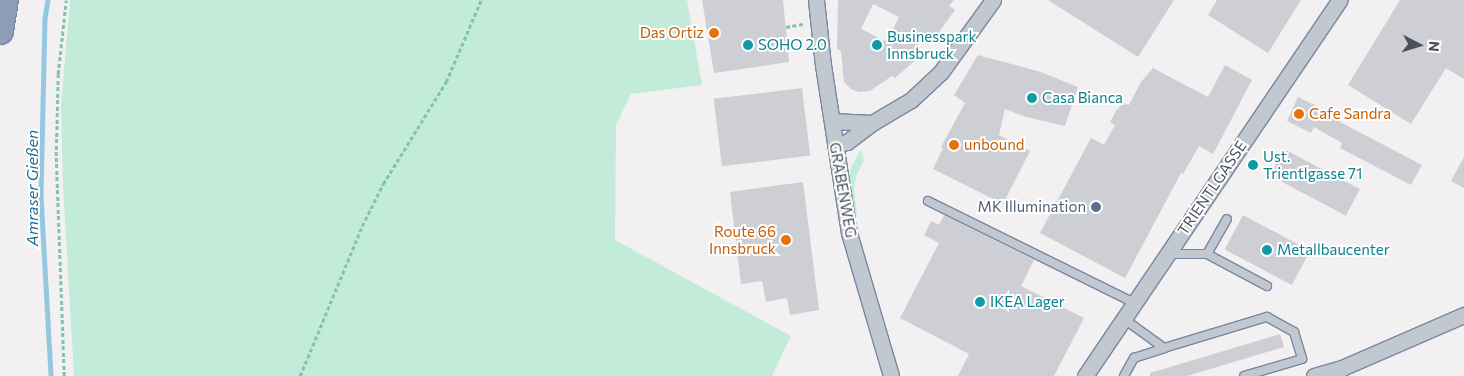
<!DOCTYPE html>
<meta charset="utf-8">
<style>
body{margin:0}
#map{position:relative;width:1464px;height:376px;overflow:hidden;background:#f2f0f0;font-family:Commissioner,sans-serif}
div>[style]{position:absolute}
.green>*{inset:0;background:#c3ebd9}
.stream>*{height:4.5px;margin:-2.25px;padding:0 2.25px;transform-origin:2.25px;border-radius:2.25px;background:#95c7e3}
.building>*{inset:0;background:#cecfd4;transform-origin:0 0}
.path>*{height:2.5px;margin-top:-1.25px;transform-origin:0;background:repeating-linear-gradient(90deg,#7fc5ae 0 4px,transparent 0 6.5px)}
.roads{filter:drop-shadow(1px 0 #7887a5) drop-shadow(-1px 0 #7887a5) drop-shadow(0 1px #7887a5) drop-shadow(0 -1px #7887a5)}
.lane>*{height:8px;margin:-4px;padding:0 4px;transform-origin:4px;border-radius:4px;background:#c2c8d0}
.street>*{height:15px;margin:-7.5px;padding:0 7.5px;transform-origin:7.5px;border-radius:7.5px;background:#c2c8d0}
.highway>*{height:26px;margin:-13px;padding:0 13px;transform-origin:13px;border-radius:13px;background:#8d9cb9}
.dots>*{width:14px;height:14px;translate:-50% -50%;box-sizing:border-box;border:2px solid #fff;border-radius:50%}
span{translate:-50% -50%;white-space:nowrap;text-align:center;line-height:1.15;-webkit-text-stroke:4px #fff;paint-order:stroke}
.food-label{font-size:15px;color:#c56008}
.right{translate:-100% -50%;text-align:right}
.left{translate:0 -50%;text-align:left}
.culture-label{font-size:15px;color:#0d838f}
.street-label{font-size:15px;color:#4a505b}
.service-label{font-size:15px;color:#4e5e75}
.water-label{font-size:16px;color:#1b6e9d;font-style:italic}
.north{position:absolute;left:1394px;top:20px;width:50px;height:50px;-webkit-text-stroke:4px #fff;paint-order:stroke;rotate:95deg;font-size:14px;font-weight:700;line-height:20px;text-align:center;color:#4a505b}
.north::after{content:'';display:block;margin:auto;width:18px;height:22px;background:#4a505b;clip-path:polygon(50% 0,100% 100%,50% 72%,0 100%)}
</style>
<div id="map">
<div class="green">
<i style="clip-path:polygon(70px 0,687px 0,702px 85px,631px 94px,616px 125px,615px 240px,791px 336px,772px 376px,74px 376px,63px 186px,61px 105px)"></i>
<i style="clip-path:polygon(861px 149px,864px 160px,856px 176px,854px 188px,857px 217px,853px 215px,848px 191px,851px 167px)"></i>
</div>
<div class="stream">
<i style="left:48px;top:0;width:18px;rotate:99deg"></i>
<i style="left:45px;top:18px;width:178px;rotate:91.3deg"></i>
<i style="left:41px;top:196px;width:180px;rotate:86.8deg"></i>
</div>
<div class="building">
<i style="clip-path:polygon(702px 0,783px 0,789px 62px,714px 73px)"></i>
<i style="clip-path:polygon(evenodd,838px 0,954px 0,949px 6px,955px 10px,936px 36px,928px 32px,910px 54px,918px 58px,895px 78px,892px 76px,870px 91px,859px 92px,851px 89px,844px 82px,841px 51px,837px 49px,838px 0,873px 4px,899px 17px,887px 42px,861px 29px,873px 4px)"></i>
<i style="clip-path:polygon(1048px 0,1174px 0,1138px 57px)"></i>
<i style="clip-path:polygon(1217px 0,1301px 0,1268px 53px,1208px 15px)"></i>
<i style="clip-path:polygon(1400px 0,1464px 0,1464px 79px,1446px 68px,1411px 124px,1348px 85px)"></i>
<i style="clip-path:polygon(978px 55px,1041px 72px,1078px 87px,1065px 126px,1026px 117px,1005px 109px,999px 135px,1030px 151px,1003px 204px,933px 169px,943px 148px,941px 147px,965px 103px,954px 95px)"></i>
<i style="clip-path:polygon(1225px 65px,1252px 80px,1213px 154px,1199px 146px,1183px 174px,1181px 173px,1125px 278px,1040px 233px,1091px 138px,1104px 145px,1115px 125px,1110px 122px,1116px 111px,1123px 103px,1129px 105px,1141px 82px,1153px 68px,1208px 97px)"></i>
<i style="left:802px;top:88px;width:68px;height:89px;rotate:83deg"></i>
<i style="clip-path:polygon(1298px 97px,1327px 111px,1328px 108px,1343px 116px,1340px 122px,1422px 165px,1411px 185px,1340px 148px,1342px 143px,1314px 127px,1311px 133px,1287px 121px)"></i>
<i style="left:1284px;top:149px;width:86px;height:30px;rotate:28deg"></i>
<i style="clip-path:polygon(1464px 157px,1464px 188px,1451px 181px)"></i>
<i style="clip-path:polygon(803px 182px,819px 310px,790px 315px,787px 298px,766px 302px,762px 281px,741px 284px,730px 192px)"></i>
<i style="clip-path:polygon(944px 215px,1034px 260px,1021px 286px,1084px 318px,1054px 376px,958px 376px,969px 354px,900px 318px,939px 243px,924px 235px,931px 221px,939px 225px)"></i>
<i style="left:1243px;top:215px;width:76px;height:39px;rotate:28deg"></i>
<i style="clip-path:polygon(1280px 334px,1284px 347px,1187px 376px,1150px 376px,1150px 373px)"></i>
</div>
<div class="path">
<i style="left:786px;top:27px;width:17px;rotate:-10deg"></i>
<i style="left:64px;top:376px;width:220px;rotate:-92.1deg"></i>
<i style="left:56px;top:156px;width:82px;rotate:-88.6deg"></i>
<i style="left:58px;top:74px;width:74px;rotate:-83.8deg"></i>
<i style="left:300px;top:376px;width:162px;rotate:-67.5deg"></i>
<i style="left:362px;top:226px;width:47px;rotate:-63.4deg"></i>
<i style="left:383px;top:184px;width:120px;rotate:-58.3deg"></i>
<i style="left:446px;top:82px;width:89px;rotate:-66.9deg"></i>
</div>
<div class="roads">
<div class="lane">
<i style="left:928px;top:201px;width:230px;rotate:26.3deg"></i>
<i style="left:1167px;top:254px;width:40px"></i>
<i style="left:1207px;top:254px;width:68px;rotate:28.1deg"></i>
<i style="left:1207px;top:254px;width:40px;rotate:-60.3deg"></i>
<i style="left:1124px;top:319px;width:49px;rotate:35.9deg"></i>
<i style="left:1164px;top:348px;width:108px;rotate:-16.8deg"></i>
<i style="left:1267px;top:317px;width:31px;rotate:29deg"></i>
<i style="left:1294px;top:332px;width:28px;rotate:73deg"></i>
<i style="left:1302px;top:359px;width:60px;rotate:163.7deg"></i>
<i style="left:1124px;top:376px;width:21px;rotate:-61deg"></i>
<i style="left:1134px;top:358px;width:32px;rotate:-18deg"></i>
</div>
<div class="street">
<i style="left:816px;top:0;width:65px;rotate:83.9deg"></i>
<i style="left:823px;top:65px;width:170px;rotate:81.2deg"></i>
<i style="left:849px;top:233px;width:149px;rotate:73.6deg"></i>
<i style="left:832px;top:121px;width:40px;rotate:2.9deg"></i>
<i style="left:835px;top:145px;width:12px;rotate:-14deg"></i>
<i style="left:847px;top:142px;width:31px;rotate:-37deg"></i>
<i style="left:872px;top:123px;width:45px;rotate:-30.5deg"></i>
<i style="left:911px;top:100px;width:41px;rotate:-43deg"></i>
<i style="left:941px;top:72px;width:89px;rotate:-54.2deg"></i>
<i style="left:1085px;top:376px;width:454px;rotate:-55.9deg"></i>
<i style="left:1314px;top:376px;width:29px;rotate:-16deg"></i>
<i style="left:1342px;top:368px;width:133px;rotate:-23.5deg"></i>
</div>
<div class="highway">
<i style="left:0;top:31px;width:31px;rotate:-81deg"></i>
</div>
</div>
<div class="dots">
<i style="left:714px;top:33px;background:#e8710a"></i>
<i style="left:748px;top:45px;background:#0f9aa8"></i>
<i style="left:877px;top:45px;background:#0f9aa8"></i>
<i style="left:1032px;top:98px;background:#0f9aa8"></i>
<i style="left:1299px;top:114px;background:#e8710a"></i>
<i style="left:954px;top:145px;background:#e8710a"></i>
<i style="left:1253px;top:165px;background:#0f9aa8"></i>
<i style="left:1096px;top:207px;background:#5c6f8a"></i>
<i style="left:786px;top:240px;background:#e8710a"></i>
<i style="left:1267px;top:250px;background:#0f9aa8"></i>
<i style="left:980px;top:302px;background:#0f9aa8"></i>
</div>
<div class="food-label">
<span class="right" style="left:704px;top:33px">Das Ortiz</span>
<span class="left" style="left:1309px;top:114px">Cafe Sandra</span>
<span class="left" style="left:964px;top:145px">unbound</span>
<span class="right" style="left:776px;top:240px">Route 66<br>Innsbruck</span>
</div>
<div class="culture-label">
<span class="left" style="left:887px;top:45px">Businesspark<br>Innsbruck</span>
<span class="left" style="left:758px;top:45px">SOHO 2.0</span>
<span class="left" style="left:1042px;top:98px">Casa Bianca</span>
<span class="left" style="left:1263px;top:165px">Ust.<br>Trientlgasse 71</span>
<span class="left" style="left:1277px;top:250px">Metallbaucenter</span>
<span class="left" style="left:990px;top:302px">IKEA Lager</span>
</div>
<div class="street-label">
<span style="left:1212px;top:188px;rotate:-56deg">TRIENTLGASSE</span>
<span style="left:843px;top:190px;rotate:80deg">GRABENWEG</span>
</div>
<div class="service-label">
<span class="right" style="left:1086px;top:207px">MK Illumination</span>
</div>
<div class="water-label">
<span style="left:32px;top:188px;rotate:-90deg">Amraser Gießen</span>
</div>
<div class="north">N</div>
</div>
